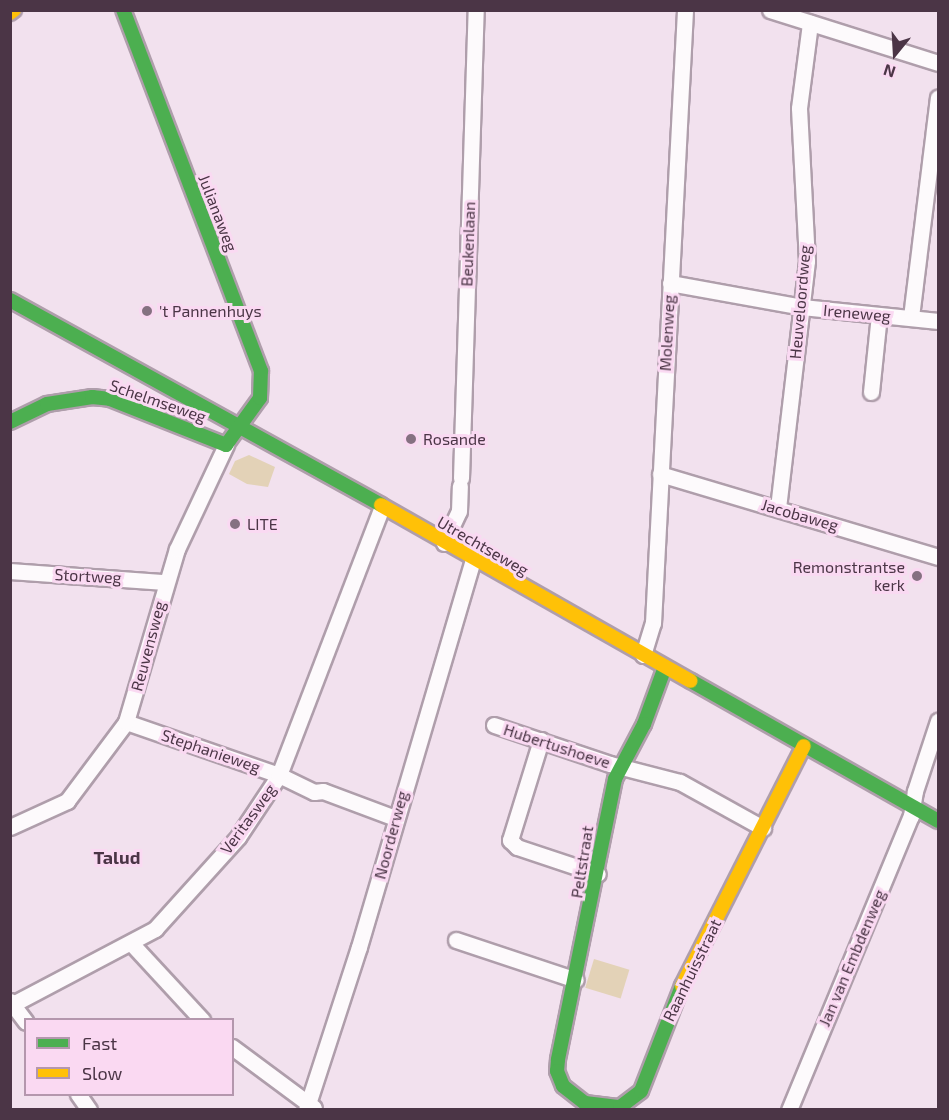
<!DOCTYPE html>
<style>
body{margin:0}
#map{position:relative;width:949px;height:1120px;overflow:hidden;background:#f2e1ee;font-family:"Exo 2",sans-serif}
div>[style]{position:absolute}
.green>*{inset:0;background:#e3d2b7;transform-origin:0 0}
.roads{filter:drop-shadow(2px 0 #af9eab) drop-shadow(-2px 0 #af9eab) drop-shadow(0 2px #af9eab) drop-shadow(0 -2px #af9eab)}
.street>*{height:15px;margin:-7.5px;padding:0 7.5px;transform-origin:7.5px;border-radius:7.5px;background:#fdfafc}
.fast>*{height:14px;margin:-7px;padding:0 7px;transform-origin:7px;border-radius:7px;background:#4caf50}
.slow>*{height:14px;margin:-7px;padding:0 7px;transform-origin:7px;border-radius:7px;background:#ffc107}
.dots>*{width:16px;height:16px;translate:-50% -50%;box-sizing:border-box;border:3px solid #fad9f2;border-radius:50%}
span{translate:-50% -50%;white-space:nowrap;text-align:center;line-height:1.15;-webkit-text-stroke:6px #fad9f2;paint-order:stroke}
.street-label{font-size:16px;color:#4b3546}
.poi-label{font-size:16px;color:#4b3546}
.left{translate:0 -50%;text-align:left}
.right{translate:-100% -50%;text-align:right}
.neighbourhood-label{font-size:18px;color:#4b3546;font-weight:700}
.frame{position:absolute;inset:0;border:12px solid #4b3546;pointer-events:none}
.legend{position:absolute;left:24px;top:1018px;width:210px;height:78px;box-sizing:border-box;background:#fad9f2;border:2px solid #b497ad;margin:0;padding:8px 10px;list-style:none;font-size:18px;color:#4b3546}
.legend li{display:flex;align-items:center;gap:12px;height:30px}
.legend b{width:30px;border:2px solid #b497ad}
.north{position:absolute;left:865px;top:24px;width:60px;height:60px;-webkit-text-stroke:4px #fad9f2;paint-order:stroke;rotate:198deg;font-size:16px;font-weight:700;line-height:24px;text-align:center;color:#4b3546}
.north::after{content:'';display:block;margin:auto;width:21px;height:27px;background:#4b3546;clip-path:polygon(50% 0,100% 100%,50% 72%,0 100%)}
</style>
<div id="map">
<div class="green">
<i style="clip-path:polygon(249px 455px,275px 467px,268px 487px,247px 484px,229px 474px,235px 461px)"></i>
<i style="left:594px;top:959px;width:37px;height:30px;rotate:17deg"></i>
</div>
<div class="roads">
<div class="street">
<i style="left:770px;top:10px;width:176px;rotate:17.5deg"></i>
<i style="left:670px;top:283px;width:134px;rotate:10.3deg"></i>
<i style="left:802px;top:307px;width:137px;rotate:5.9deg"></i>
<i style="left:911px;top:317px;width:221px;rotate:-83deg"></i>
<i style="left:871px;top:392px;width:77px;rotate:-84.1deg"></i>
<i style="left:660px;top:474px;width:290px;rotate:16.6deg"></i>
<i style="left:461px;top:478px;width:468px;rotate:-88.2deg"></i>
<i style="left:778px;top:508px;width:249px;rotate:-83.3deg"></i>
<i style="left:807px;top:261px;width:153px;rotate:-93deg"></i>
<i style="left:799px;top:108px;width:86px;rotate:-82.6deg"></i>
<i style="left:444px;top:543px;width:35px;rotate:-65deg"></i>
<i style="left:459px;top:511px;width:25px;rotate:-88deg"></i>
<i style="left:10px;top:571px;width:155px;rotate:4.1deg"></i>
<i style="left:643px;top:655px;width:34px;rotate:-73deg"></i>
<i style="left:653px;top:623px;width:614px;rotate:-87.01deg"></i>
<i style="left:126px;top:722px;width:162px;rotate:19.1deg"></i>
<i style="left:279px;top:775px;width:39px;rotate:26deg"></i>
<i style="left:314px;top:792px;width:9px;rotate:-6deg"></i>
<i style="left:323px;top:791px;width:77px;rotate:20.6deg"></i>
<i style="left:494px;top:725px;width:122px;rotate:18.6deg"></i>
<i style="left:610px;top:764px;width:72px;rotate:14.4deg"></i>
<i style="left:680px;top:782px;width:95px;rotate:29deg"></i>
<i style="left:541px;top:740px;width:105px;rotate:107.2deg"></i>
<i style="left:510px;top:840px;width:10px;rotate:45deg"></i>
<i style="left:517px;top:847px;width:85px;rotate:18.4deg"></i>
<i style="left:10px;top:827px;width:63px;rotate:-24.5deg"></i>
<i style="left:67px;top:801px;width:99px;rotate:-53.2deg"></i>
<i style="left:126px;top:722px;width:180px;rotate:-73.6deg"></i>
<i style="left:177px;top:549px;width:115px;rotate:-64.8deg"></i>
<i style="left:456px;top:940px;width:126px;rotate:18.4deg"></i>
<i style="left:131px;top:943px;width:105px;rotate:47.3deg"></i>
<i style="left:10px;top:1001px;width:26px;rotate:53deg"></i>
<i style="left:13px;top:1004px;width:161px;rotate:-27.8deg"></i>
<i style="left:155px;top:929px;width:124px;rotate:-47.9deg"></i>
<i style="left:238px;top:837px;width:74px;rotate:-56.5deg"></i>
<i style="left:279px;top:775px;width:287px;rotate:-69deg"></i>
<i style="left:232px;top:1047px;width:102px;rotate:36.6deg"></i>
<i style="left:78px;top:1094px;width:19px;rotate:55deg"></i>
<i style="left:306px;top:1110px;width:171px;rotate:-72deg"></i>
<i style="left:359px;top:947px;width:404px;rotate:-73.6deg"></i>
<i style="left:789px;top:1110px;width:318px;rotate:-67.5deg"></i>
<i style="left:911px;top:816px;width:25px;rotate:-81deg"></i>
<i style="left:915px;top:791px;width:74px;rotate:-71.8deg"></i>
</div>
<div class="fast">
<i style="left:10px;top:300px;width:424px;rotate:28.9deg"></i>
<i style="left:10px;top:422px;width:41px;rotate:-25.9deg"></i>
<i style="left:47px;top:404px;width:46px;rotate:-8.8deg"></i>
<i style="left:92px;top:397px;width:18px;rotate:6deg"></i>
<i style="left:110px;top:399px;width:125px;rotate:21.6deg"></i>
<i style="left:226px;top:445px;width:58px;rotate:-54.1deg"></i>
<i style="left:260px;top:398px;width:27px;rotate:-88deg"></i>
<i style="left:261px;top:371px;width:386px;rotate:-110.9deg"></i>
<i style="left:665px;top:667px;width:61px;rotate:110.2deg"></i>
<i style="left:644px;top:724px;width:62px;rotate:117.8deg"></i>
<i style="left:615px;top:779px;width:287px;rotate:101.5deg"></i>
<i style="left:558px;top:1060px;width:11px;rotate:95deg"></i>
<i style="left:557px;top:1071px;width:16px;rotate:68deg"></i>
<i style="left:563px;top:1086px;width:28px;rotate:38deg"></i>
<i style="left:585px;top:1103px;width:35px;rotate:7deg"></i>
<i style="left:620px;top:1107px;width:26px;rotate:-37deg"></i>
<i style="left:641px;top:1091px;width:113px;rotate:-68.7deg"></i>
<i style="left:691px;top:681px;width:284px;rotate:29.5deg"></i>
</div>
<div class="slow">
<i style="left:10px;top:13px;width:5px;rotate:-37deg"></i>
<i style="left:381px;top:505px;width:356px;rotate:29.6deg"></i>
<i style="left:682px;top:986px;width:269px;rotate:-63.1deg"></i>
</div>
</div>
<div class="dots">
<i style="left:147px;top:311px;background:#857181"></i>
<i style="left:411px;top:439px;background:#857181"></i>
<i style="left:235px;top:524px;background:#857181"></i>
<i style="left:917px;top:576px;background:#857181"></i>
</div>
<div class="street-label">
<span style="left:218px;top:213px;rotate:69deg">Julianaweg</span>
<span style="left:468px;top:244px;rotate:-88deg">Beukenlaan</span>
<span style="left:800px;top:302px;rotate:-85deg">Heuveloordweg</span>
<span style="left:857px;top:313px;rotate:5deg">Ireneweg</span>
<span style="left:667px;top:333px;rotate:-87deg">Molenweg</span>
<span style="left:158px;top:401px;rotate:19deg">Schelmseweg</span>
<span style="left:800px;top:515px;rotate:16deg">Jacobaweg</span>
<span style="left:483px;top:546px;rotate:30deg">Utrechtseweg</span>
<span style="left:88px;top:576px;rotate:3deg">Stortweg</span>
<span style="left:148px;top:646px;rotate:-75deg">Reuvensweg</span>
<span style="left:557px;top:746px;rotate:18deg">Hubertushoeve</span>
<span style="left:211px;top:751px;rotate:19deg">Stephanieweg</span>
<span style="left:248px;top:819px;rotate:-54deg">Veritasweg</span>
<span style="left:391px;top:835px;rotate:-75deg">Noorderweg</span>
<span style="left:582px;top:862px;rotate:-81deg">Peltstraat</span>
<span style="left:852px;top:958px;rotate:-67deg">Jan van Embdenweg</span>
<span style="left:692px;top:970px;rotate:-64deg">Raanhuisstraat</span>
</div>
<div class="poi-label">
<span class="left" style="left:159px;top:311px">'t Pannenhuys</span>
<span class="left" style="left:423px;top:439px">Rosande</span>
<span class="left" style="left:247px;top:524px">LITE</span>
<span class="right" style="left:905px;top:576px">Remonstrantse<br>kerk</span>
</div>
<div class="neighbourhood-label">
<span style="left:117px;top:857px">Talud</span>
</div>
<div class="frame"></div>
<ul class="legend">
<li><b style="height:8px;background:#4caf50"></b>Fast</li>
<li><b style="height:8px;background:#ffc107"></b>Slow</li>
</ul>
<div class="north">N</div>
</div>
